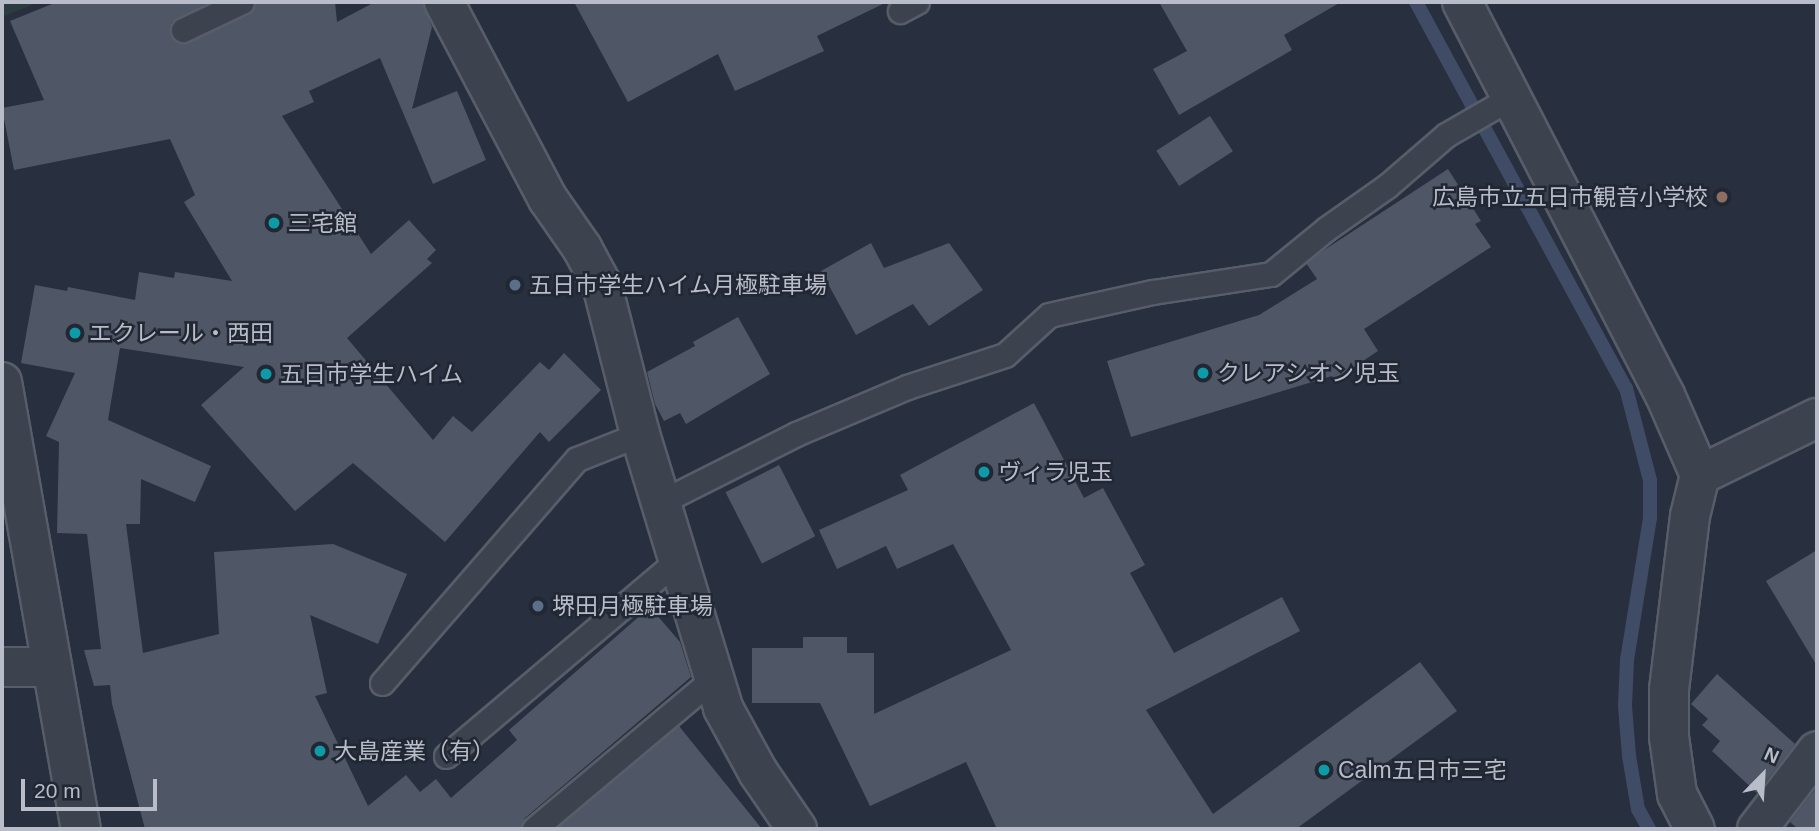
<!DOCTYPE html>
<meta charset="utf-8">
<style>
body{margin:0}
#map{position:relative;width:1819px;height:831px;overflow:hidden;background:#282f3e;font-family:Helvetica,"Noto Sans JP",sans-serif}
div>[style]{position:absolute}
.green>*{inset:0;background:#2b3c40}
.stream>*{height:14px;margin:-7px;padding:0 7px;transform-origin:7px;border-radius:7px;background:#404c65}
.building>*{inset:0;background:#4f5767;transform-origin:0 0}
.roads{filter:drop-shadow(2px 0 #575d69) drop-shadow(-2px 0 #575d69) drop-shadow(0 2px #575d69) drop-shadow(0 -2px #575d69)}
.service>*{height:23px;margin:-11.5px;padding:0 11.5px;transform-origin:11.5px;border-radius:11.5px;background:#3c424e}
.minor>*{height:38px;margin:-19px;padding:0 19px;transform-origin:19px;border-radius:19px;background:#3c424e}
.dots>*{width:19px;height:19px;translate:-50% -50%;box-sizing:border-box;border:4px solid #212733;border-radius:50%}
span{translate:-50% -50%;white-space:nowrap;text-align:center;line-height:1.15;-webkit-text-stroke:5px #212733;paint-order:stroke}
.poi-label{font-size:23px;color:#b8bdc9}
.right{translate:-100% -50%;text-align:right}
.left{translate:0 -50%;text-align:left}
.frame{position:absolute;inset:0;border:4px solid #b8bdc9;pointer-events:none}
.north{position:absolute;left:1728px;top:740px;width:70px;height:70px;-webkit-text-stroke:5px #212733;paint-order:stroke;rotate:24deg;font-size:19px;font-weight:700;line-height:28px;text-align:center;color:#b8bdc9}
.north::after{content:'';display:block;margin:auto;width:24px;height:32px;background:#b8bdc9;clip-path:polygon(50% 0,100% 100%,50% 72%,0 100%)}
.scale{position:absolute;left:21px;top:779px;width:136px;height:32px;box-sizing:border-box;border:4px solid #b8bdc9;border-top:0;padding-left:9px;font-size:21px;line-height:24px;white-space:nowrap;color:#b8bdc9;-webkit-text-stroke:5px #212733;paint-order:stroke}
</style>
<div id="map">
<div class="green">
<i style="clip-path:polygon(2px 2px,39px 2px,2px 17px)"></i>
</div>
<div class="stream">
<i style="left:1416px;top:2px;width:439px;rotate:61.5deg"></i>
<i style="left:1626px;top:388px;width:95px;rotate:75.4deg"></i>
<i style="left:1650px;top:480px;width:38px;rotate:90deg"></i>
<i style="left:1650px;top:518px;width:144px;rotate:99.2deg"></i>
<i style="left:1627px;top:660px;width:46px;rotate:92.5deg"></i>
<i style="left:1625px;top:706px;width:50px;rotate:85.4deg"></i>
<i style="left:1629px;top:756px;width:54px;rotate:80.4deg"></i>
<i style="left:1638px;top:809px;width:23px;rotate:61deg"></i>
</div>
<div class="building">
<i style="clip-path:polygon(57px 2px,210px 2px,171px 23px,171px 37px,183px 44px,248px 15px,256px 2px,335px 2px,337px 22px,375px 2px,422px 2px,432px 27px,412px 109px,457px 91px,486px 160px,433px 184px,380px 58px,309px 91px,314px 102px,282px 116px,371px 254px,409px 220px,436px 250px,427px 259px,432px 263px,347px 338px,433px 440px,453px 416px,472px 432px,540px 362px,549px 370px,564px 353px,601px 390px,549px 442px,540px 432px,445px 542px,353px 463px,295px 511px,201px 405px,244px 367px,120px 348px,108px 420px,211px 466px,195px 502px,141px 479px,140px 524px,126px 524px,143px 653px,219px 634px,214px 552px,333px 544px,407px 574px,378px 644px,310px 615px,327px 693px,315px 696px,368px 806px,406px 775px,420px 792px,436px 779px,451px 798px,517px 740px,509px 730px,650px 607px,680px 642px,691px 677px,525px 818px,520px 829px,145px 829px,112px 704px,110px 685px,94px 686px,84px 650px,101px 649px,87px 534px,57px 533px,59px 442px,46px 436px,75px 373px,21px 363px,35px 285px,67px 291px,68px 287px,135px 300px,139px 272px,174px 278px,175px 272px,232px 281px,184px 202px,195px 195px,170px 139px,14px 170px,2px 108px,44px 100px,10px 21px)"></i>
<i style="clip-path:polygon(574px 2px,887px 2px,817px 36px,824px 51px,735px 91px,718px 54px,628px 102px)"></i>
<i style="clip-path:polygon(1159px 2px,1341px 2px,1284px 35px,1292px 50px,1179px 115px,1153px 69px,1187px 51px)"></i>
<i style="left:1210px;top:116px;width:42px;height:64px;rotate:57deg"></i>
<i style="clip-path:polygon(1448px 169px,1481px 221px,1475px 224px,1491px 247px,1364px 329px,1378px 351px,1334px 380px,1332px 376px,1131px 437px,1107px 361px,1259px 315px,1317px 279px,1306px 263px,1315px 256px)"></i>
<i style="clip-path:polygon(871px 243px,884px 268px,949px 243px,983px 290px,929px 326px,913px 304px,856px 335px,821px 271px)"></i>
<i style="clip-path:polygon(738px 317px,770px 374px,686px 424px,680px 413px,664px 421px,655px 404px,647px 372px,695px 346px,693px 342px)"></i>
<i style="clip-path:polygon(1034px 403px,1084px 498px,1103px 488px,1145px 565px,1130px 573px,1174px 653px,1282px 597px,1300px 631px,1146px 710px,1213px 814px,1420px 662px,1457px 711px,1296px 829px,997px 829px,966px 762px,870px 806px,820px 703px,752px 703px,752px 648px,803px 648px,803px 637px,847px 637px,847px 653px,874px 653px,874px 714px,1011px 650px,953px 544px,897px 569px,886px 546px,837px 569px,819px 530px,908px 490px,900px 475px)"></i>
<i style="left:779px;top:465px;width:80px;height:60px;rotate:63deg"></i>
<i style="clip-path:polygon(1817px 550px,1817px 666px,1766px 581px)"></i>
<i style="clip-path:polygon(1717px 674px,1795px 744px,1757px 793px,1712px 751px,1720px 741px,1702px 725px,1708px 719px,1691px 704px)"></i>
<i style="clip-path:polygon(679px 726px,762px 829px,555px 829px)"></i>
<i style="clip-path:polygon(1817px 787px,1817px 829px,1798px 829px,1790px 822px)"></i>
</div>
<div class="roads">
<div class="service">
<i style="left:900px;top:11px;width:19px;rotate:-28deg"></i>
<i style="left:183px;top:30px;width:65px;rotate:-25.4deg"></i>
<i style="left:661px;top:502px;width:151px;rotate:-26.7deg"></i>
<i style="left:796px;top:434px;width:121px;rotate:-22.9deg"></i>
<i style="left:907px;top:387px;width:103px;rotate:-18.1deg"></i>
<i style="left:1005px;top:355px;width:59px;rotate:-42.3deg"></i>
<i style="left:1049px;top:315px;width:107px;rotate:-12.5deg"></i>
<i style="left:1153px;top:292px;width:119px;rotate:-8.7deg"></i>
<i style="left:1271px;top:274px;width:71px;rotate:-39.3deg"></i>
<i style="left:1326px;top:229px;width:75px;rotate:-35.2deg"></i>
<i style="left:1387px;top:186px;width:78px;rotate:-40.8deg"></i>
<i style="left:1446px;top:135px;width:74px;rotate:-30deg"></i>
<i style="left:382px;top:683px;width:297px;rotate:-49deg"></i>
<i style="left:577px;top:459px;width:68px;rotate:-21.6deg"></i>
<i style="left:446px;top:756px;width:304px;rotate:-40.2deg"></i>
<i style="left:534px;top:829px;width:235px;rotate:-40deg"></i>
</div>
<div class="minor">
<i style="left:444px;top:2px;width:223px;rotate:62.2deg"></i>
<i style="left:548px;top:199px;width:60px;rotate:55.2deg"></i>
<i style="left:582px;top:248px;width:42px;rotate:61.6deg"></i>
<i style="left:602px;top:285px;width:154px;rotate:75.7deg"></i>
<i style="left:640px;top:434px;width:286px;rotate:73.1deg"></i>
<i style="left:723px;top:708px;width:73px;rotate:61.3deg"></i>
<i style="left:758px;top:772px;width:69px;rotate:55.6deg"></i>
<i style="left:1462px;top:2px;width:442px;rotate:62.7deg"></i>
<i style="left:1665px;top:395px;width:87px;rotate:66.4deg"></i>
<i style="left:1700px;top:475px;width:42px;rotate:103.7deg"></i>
<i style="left:1690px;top:516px;width:175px;rotate:96.9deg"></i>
<i style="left:1669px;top:690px;width:47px;rotate:90deg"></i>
<i style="left:1669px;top:737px;width:58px;rotate:82deg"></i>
<i style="left:1677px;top:794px;width:39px;rotate:63deg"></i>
<i style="left:2px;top:382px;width:454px;rotate:80deg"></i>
<i style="left:1700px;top:475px;width:130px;rotate:-26deg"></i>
<i style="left:2px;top:667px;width:49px"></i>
<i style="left:1757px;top:829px;width:98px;rotate:-52.4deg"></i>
</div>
</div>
<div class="dots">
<i style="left:1722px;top:197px;background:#8d6e63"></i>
<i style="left:274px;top:223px;background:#0f9aa8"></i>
<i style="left:515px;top:285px;background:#5c6f8a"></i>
<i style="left:75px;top:333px;background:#0f9aa8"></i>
<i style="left:1203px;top:373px;background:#0f9aa8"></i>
<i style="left:266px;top:374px;background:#0f9aa8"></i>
<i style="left:984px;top:472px;background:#0f9aa8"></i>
<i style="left:538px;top:606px;background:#5c6f8a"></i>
<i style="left:320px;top:751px;background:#0f9aa8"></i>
<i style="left:1324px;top:770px;background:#0f9aa8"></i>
</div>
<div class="poi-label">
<span class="right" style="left:1708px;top:197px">広島市立五日市観音小学校</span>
<span class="left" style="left:288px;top:223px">三宅館</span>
<span class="left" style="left:529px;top:285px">五日市学生ハイム月極駐車場</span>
<span class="left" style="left:89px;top:333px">エクレール・西田</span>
<span class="left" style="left:1217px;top:373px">クレアシオン児玉</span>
<span class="left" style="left:280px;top:374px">五日市学生ハイム</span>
<span class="left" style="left:998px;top:472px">ヴィラ児玉</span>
<span class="left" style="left:552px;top:606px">堺田月極駐車場</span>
<span class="left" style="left:334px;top:751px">大島産業（有）</span>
<span class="left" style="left:1338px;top:770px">Calm五日市三宅</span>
</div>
<div class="frame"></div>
<div class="north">N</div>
<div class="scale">20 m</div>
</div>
